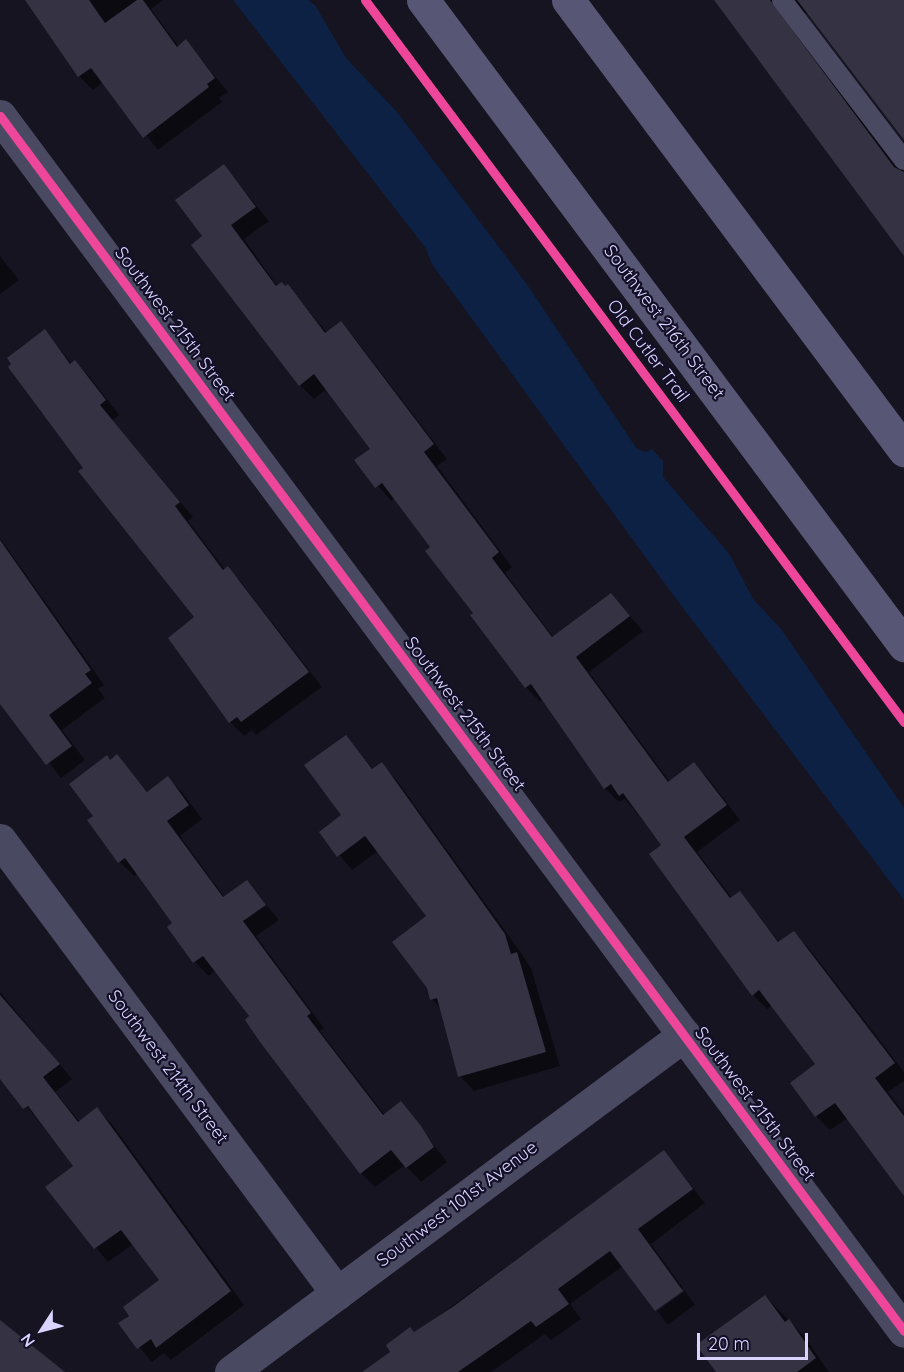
<!DOCTYPE html>
<style>
body{margin:0}
#map{position:relative;width:904px;height:1372px;overflow:hidden;background:#161421;font-family:Quicksand,sans-serif}
div>[style]{position:absolute}
.water>*{inset:0;background:#0d2144}
.shadow>*{inset:0;background:#0007;transform-origin:0 0}
.building>*{inset:0;background:#343243}
.lane>*{height:20px;margin:-10px;padding:0 10px;transform-origin:10px;border-radius:10px;background:#4a4962}
.street>*{height:33px;margin:-16.5px;padding:0 16.5px;transform-origin:16.5px;border-radius:16.5px;background:#4a4962}
.secondary>*{height:33px;margin:-16.5px;padding:0 16.5px;transform-origin:16.5px;border-radius:16.5px;background:#575674}
.cycleway>*{height:9px;margin:-4.5px;padding:0 4.5px;transform-origin:4.5px;border-radius:4.5px;background:#ed469a}
span{translate:-50% -50%;white-space:nowrap;text-align:center;line-height:1.15;-webkit-text-stroke:4.5px #130f26;paint-order:stroke}
.street-label{font-size:18px;color:#d9d4ff}
.north{position:absolute;left:12px;top:1300px;width:60px;height:60px;-webkit-text-stroke:4px #130f26;paint-order:stroke;rotate:234deg;font-size:16px;font-weight:700;line-height:24px;text-align:center;color:#d9d4ff}
.north::after{content:'';display:block;margin:auto;width:21px;height:27px;background:#d9d4ff;clip-path:polygon(50% 0,100% 100%,50% 72%,0 100%)}
.scale{position:absolute;left:697px;top:1333px;width:111px;height:27px;box-sizing:border-box;border:3px solid #d9d4ff;border-top:0;padding-left:8px;font-size:18px;line-height:21px;white-space:nowrap;color:#d9d4ff;-webkit-text-stroke:4px #130f26;paint-order:stroke}
</style>
<div id="map">
<div class="water">
<i style="clip-path:polygon(233px 0,308px 0,315px 5px,346px 58px,397px 112px,526px 283px,637px 449px,646px 452px,652px 449px,663px 461px,663px 477px,730px 555px,753px 599px,781px 629px,904px 808px,904px 900px,665px 584px,432px 264px,425px 247px)"></i>
</div>
<div class="shadow">
<i style="clip-path:polygon(27px 0,163px 0,151px 9px,179px 47px,186px 41px,228px 92px,219px 98px,222px 102px,158px 150px,103px 82px,93px 90px,79px 76px)"></i>
<i style="clip-path:polygon(716px 0,904px 0,904px 138px,807px 13px,800px 16px,798px 34px,904px 172px,904px 253px)"></i>
<i style="clip-path:polygon(224px 166px,269px 221px,244px 239px,278px 287px,288px 286px,327px 333px,340px 323px,354px 337px,447px 459px,437px 466px,512px 567px,505px 573px,554px 638px,611px 595px,643px 631px,589px 672px,670px 782px,694px 764px,708px 778px,740px 820px,697px 852px,732px 898px,740px 893px,780px 943px,793px 933px,808px 947px,904px 1072px,904px 1081px,888px 1092px,904px 1113px,904px 1193px,848px 1118px,830px 1130px,816px 1116px,792px 1083px,817px 1064px,772px 1005px,767px 1009px,753px 995px,663px 845px,625px 799px,619px 802px,605px 788px,543px 699px,540px 702px,526px 687px,472px 616px,475px 614px,432px 547px,395px 498px,391px 501px,356px 460px,372px 449px,327px 389px,314px 399px,300px 385px,193px 245px,205px 236px)"></i>
<i style="clip-path:polygon(0 256px,19px 280px,0 294px)"></i>
<i style="clip-path:polygon(45px 331px,72px 364px,75px 362px,89px 376px,119px 415px,112px 420px,193px 517px,188px 521px,225px 570px,227px 568px,241px 582px,322px 687px,256px 735px,252px 730px,244px 736px,230px 722px,197px 618px,80px 472px,85px 468px)"></i>
<i style="clip-path:polygon(0 538px,104px 685px,98px 689px,105px 698px,62px 730px,85px 760px,61px 778px,0 700px)"></i>
<i style="clip-path:polygon(346px 737px,374px 770px,381px 764px,395px 778px,519px 950px,531px 968px,560px 1066px,474px 1091px,460px 1076px,441px 1009px,432px 999px,428px 916px,378px 851px,352px 870px,321px 833px,344px 816px)"></i>
<i style="clip-path:polygon(117px 756px,149px 793px,168px 778px,182px 792px,202px 819px,180px 836px,225px 898px,247px 882px,279px 920px,256px 936px,324px 1028px,320px 1031px,385px 1115px,401px 1103px,447px 1162px,421px 1182px,405px 1165px,375px 1187px,361px 1173px,216px 970px,209px 976px,195px 962px,174px 924px,138px 873px,134px 876px,120px 862px,95px 816px,111px 761px)"></i>
<i style="clip-path:polygon(0 992px,72px 1079px,55px 1092px,80px 1122px,97px 1109px,111px 1123px,244px 1305px,171px 1360px,164px 1353px,152px 1362px,120px 1324px,161px 1281px,133px 1244px,108px 1262px,65px 1210px,96px 1170px,72px 1162px,0 1074px)"></i>
<i style="clip-path:polygon(664px 1152px,705px 1203px,651px 1244px,683px 1288px,656px 1308px,623px 1266px,570px 1304px,581px 1319px,551px 1340px,545px 1334px,491px 1372px,369px 1372px,415px 1333px)"></i>
<i style="left:685px;top:1291px;width:17px;height:34px;rotate:54deg"></i>
<i style="clip-path:polygon(765px 1296px,803px 1335px,829px 1372px,718px 1372px)"></i>
</div>
<div class="building">
<i style="clip-path:polygon(25px 0,89px 0,105px 23px,137px 0,143px 0,177px 47px,186px 39px,215px 78px,207px 84px,209px 87px,143px 138px,91px 68px,78px 77px)"></i>
<i style="clip-path:polygon(714px 0,770px 0,894px 167px,904px 172px,904px 256px)"></i>
<i style="clip-path:polygon(797px 0,904px 0,904px 140px)"></i>
<i style="clip-path:polygon(224px 164px,256px 207px,231px 225px,276px 286px,282px 282px,285px 286px,288px 284px,325px 333px,341px 321px,434px 444px,424px 452px,499px 552px,492px 558px,552px 637px,611px 593px,630px 616px,576px 657px,668px 782px,694px 762px,727px 805px,684px 837px,730px 898px,740px 891px,778px 942px,794px 931px,895px 1063px,875px 1078px,904px 1116px,904px 1196px,835px 1103px,815px 1117px,790px 1083px,815px 1064px,759px 990px,752px 996px,649px 854px,661px 845px,623px 793px,619px 796px,611px 784px,604px 789px,531px 684px,525px 688px,470px 615px,473px 613px,425px 551px,430px 547px,382px 483px,375px 488px,354px 460px,370px 449px,314px 374px,299px 386px,191px 245px,202px 236px,175px 200px)"></i>
<i style="clip-path:polygon(45px 329px,70px 364px,75px 360px,106px 400px,100px 405px,180px 502px,175px 506px,223px 570px,228px 566px,309px 672px,241px 722px,237px 717px,229px 723px,168px 638px,194px 617px,78px 471px,83px 468px,8px 367px,11px 364px,7px 358px)"></i>
<i style="clip-path:polygon(0 540px,91px 670px,85px 674px,92px 683px,49px 715px,72px 746px,46px 765px,0 704px)"></i>
<i style="clip-path:polygon(346px 735px,372px 769px,382px 762px,505px 934px,511px 954px,517px 952px,546px 1052px,458px 1077px,437px 998px,430px 1000px,427px 988px,392px 942px,426px 916px,365px 836px,337px 857px,319px 832px,341px 815px,304px 765px)"></i>
<i style="clip-path:polygon(117px 754px,147px 792px,168px 776px,189px 805px,167px 821px,223px 897px,247px 880px,266px 905px,243px 921px,311px 1013px,307px 1016px,383px 1115px,401px 1101px,421px 1126px,434px 1147px,406px 1168px,391px 1150px,360px 1174px,260px 1042px,245px 1020px,249px 1016px,203px 956px,193px 963px,167px 927px,172px 923px,125px 858px,118px 863px,87px 820px,93px 816px,69px 784px,107px 755px,110px 760px)"></i>
<i style="clip-path:polygon(0 995px,60px 1064px,43px 1077px,78px 1122px,97px 1107px,231px 1291px,156px 1348px,151px 1339px,137px 1349px,118px 1323px,129px 1316px,123px 1307px,159px 1280px,121px 1230px,94px 1249px,45px 1187px,73px 1166px,28px 1106px,23px 1109px,0 1079px)"></i>
<i style="clip-path:polygon(664px 1150px,693px 1189px,638px 1229px,683px 1291px,655px 1311px,610px 1251px,558px 1289px,569px 1304px,536px 1327px,531px 1321px,458px 1372px,362px 1372px,390px 1352px,386px 1345px,410px 1327px,414px 1332px,454px 1306px)"></i>
<i style="clip-path:polygon(765px 1295px,785px 1322px,789px 1319px,816px 1358px,797px 1372px,716px 1372px,696px 1345px)"></i>
<i style="clip-path:polygon(0 1320px,65px 1372px,0 1372px)"></i>
</div>
<div class="lane">
<i style="left:782px;top:0;width:201px;rotate:52.7deg"></i>
</div>
<div class="street">
<i style="left:0;top:116px;width:1514px;rotate:53.35deg"></i>
<i style="left:0;top:840px;width:565px;rotate:53.35deg"></i>
<i style="left:231px;top:1372px;width:565px;rotate:-36.65deg"></i>
</div>
<div class="secondary">
<i style="left:423px;top:0;width:805px;rotate:53.29deg"></i>
<i style="left:568px;top:0;width:562px;rotate:53.25deg"></i>
</div>
<div class="cycleway">
<i style="left:365px;top:0;width:901px;rotate:53.26deg"></i>
<i style="left:0;top:116px;width:1514px;rotate:53.35deg"></i>
</div>
<div class="street-label">
<span style="left:664px;top:322px;rotate:53deg">Southwest 216th Street</span>
<span style="left:175px;top:324px;rotate:53deg">Southwest 215th Street</span>
<span style="left:648px;top:351px;rotate:53deg">Old Cutler Trail</span>
<span style="left:465px;top:714px;rotate:53deg">Southwest 215th Street</span>
<span style="left:168px;top:1067px;rotate:53deg">Southwest 214th Street</span>
<span style="left:755px;top:1104px;rotate:53deg">Southwest 215th Street</span>
<span style="left:457px;top:1204px;rotate:-37deg">Southwest 101st Avenue</span>
</div>
<div class="north">N</div>
<div class="scale">20 m</div>
</div>
